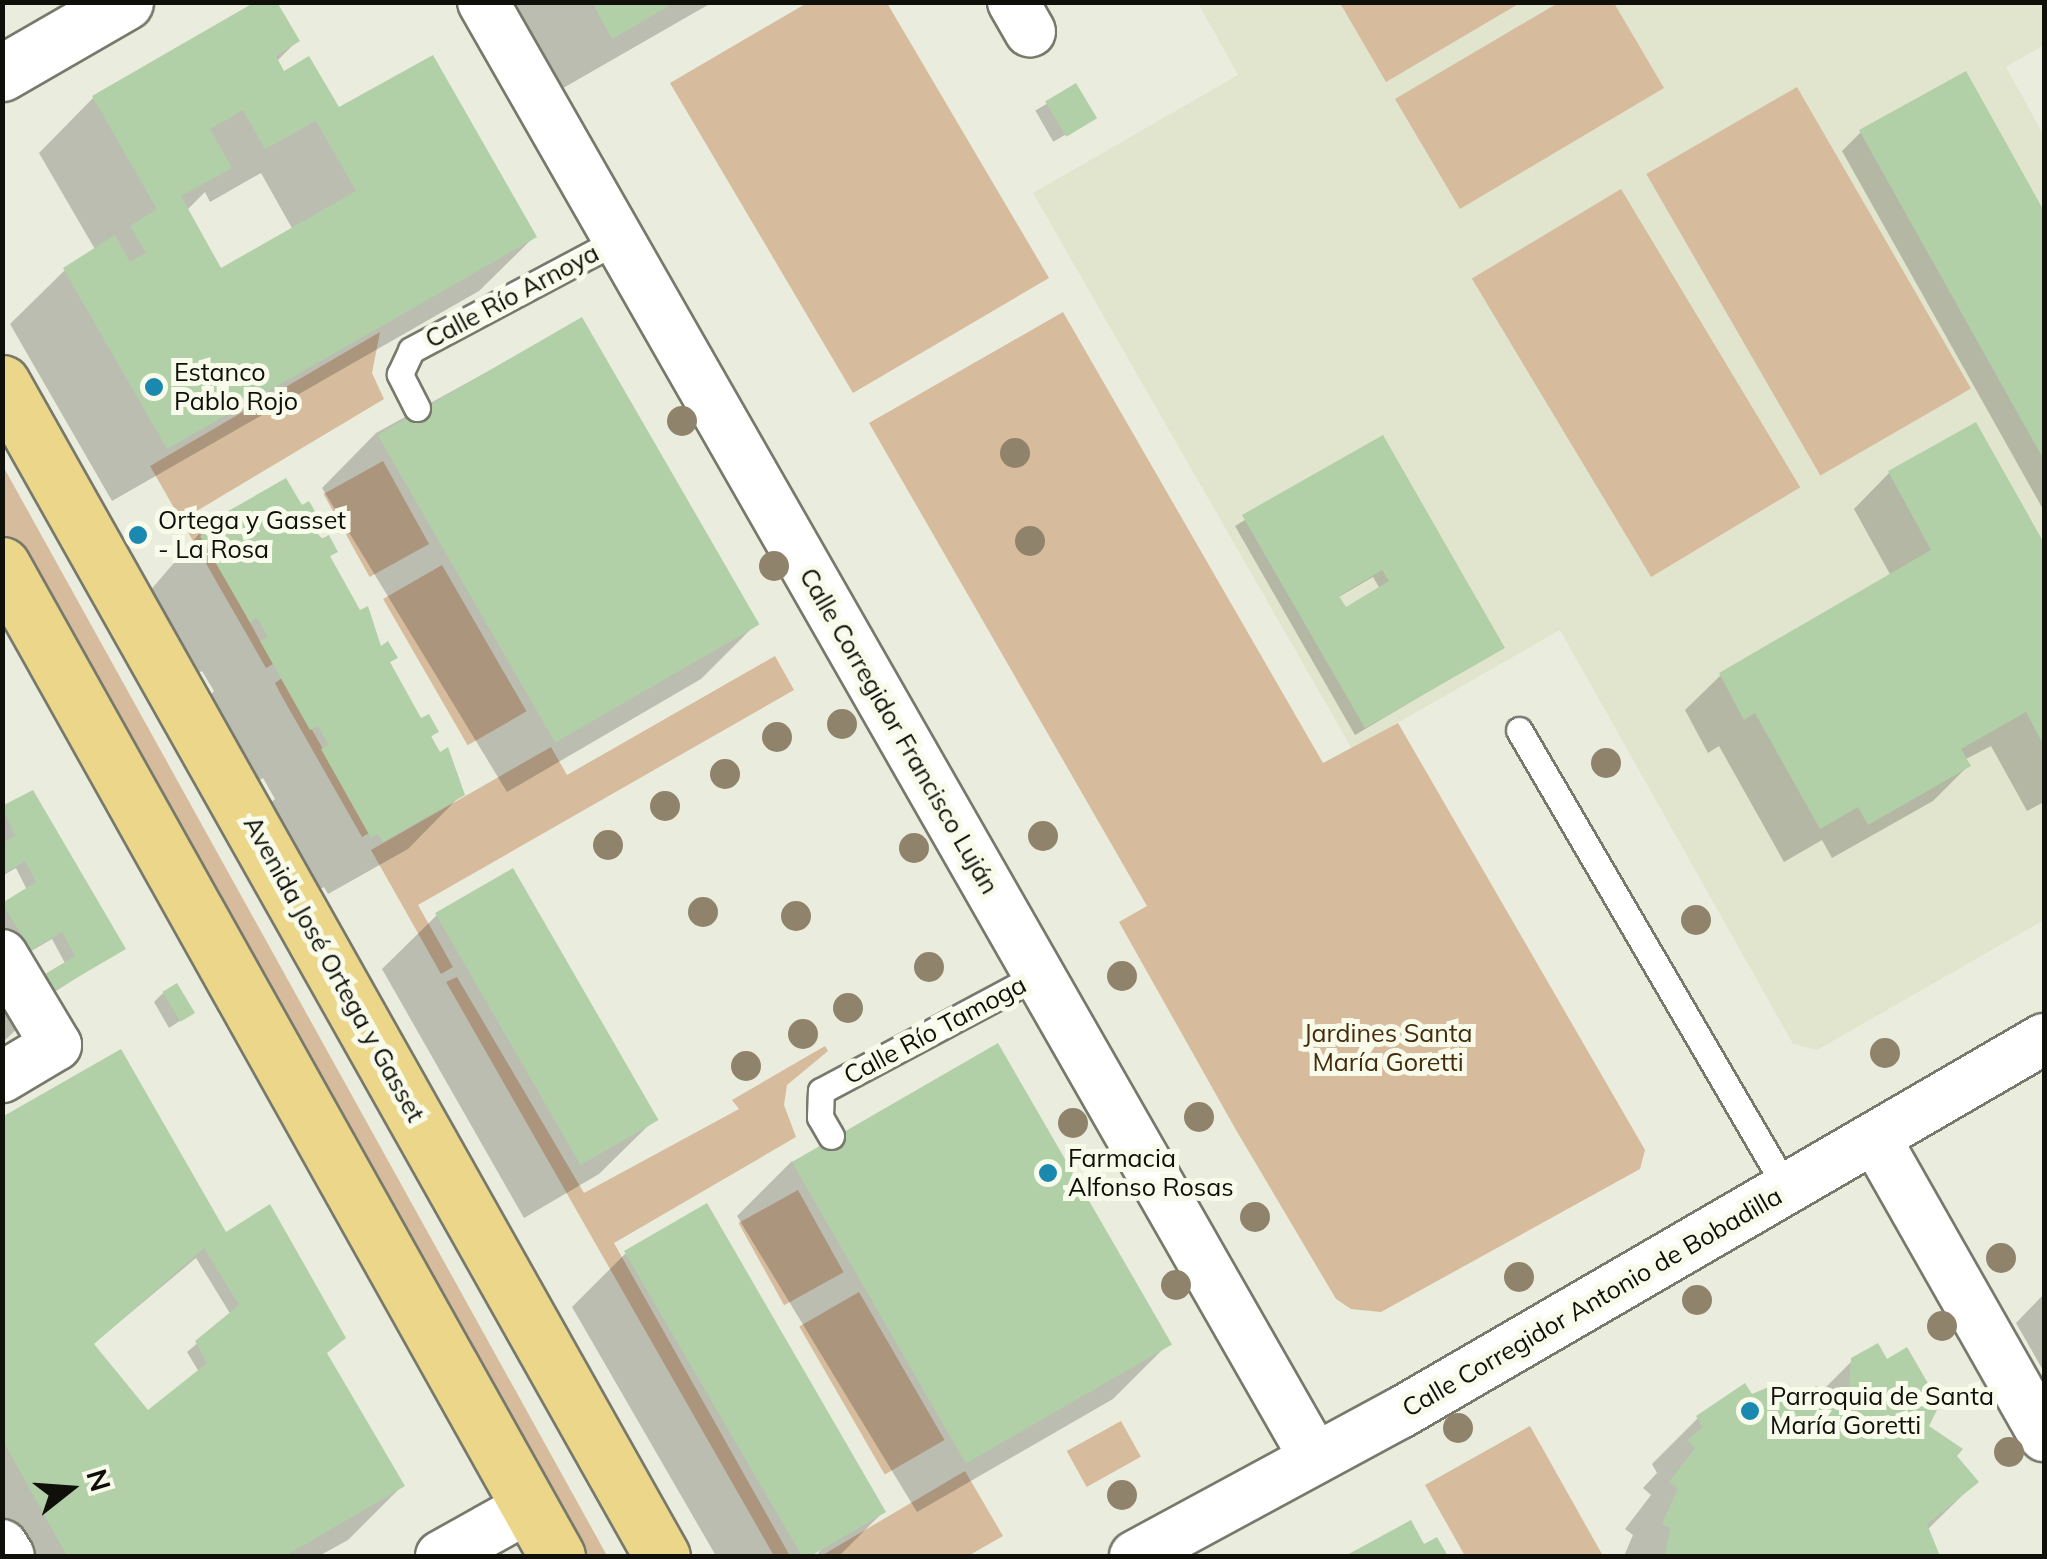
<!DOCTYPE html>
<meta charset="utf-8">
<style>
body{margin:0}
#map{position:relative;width:2047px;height:1559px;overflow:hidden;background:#eaeddd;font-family:Mulish,sans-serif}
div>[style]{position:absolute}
.built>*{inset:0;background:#e1e5cd}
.green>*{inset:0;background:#d6bb9d;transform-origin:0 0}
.shadow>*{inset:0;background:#0003;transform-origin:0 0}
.building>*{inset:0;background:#b2d0a8;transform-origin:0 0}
.roads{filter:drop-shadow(2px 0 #77796b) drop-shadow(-2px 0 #77796b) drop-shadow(0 2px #77796b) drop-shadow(0 -2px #77796b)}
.lane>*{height:25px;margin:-12.5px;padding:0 12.5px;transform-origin:12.5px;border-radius:12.5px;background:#fff}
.street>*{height:50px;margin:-25px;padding:0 25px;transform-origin:25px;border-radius:25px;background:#fff}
.secondary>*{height:55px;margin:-27.5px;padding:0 27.5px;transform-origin:27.5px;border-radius:27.5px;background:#fff}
.primary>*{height:55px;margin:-27.5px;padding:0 27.5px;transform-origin:27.5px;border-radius:27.5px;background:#ebd689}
.trees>*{width:30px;height:30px;margin:-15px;border-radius:50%;background:#8f836b}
.dots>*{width:28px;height:28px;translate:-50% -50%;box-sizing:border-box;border:5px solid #f8fbea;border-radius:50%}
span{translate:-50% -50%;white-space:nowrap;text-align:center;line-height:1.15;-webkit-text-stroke:10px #f8fbea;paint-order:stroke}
.street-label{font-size:25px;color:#10100b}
.poi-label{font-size:25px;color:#10100b}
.left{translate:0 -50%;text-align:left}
.park-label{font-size:25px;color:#442c0d}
.frame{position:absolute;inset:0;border:5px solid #10100b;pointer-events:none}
.north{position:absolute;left:20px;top:1439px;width:100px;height:100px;-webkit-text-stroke:8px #f8fbea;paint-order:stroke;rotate:73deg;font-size:28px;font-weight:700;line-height:40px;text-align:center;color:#10100b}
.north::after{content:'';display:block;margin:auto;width:35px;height:45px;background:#10100b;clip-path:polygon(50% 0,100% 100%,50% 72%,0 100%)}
</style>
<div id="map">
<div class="built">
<i style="clip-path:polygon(1198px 3px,2044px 3px,2044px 45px,2006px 67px,2044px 136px,2044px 920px,1817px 1050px,1793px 1044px,1560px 630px,1352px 749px,1033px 193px,1238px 75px)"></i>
</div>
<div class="green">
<i style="clip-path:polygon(807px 3px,887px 3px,1049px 278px,853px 393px,670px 83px)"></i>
<i style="clip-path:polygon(1340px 3px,1520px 3px,1386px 82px)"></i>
<i style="clip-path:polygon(1558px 3px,1614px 3px,1664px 88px,1460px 209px,1395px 99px)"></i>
<i style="left:1797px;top:87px;width:348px;height:174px;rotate:60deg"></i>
<i style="left:1621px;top:189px;width:348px;height:174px;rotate:59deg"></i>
<i style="clip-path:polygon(1063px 312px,1323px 763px,1398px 723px,1645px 1150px,1640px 1169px,1381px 1312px,1351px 1309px,1336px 1299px,1236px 1130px,1119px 922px,1147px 906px,869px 423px)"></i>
<i style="clip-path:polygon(380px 332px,372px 373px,384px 399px,190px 515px,273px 664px,266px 668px,150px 466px)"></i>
<i style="left:383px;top:461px;width:95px;height:68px;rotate:61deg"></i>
<i style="left:3px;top:466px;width:1252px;height:40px;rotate:61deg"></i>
<i style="left:442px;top:565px;width:169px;height:68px;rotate:60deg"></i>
<i style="clip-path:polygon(775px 656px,794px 690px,418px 905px,453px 967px,441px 974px,371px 850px,551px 747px,567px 775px)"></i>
<i style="clip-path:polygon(282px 678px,371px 832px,362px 837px,280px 693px,275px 683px)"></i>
<i style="clip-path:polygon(457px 977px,584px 1193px,739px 1109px,732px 1100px,825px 1046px,828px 1051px,787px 1085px,784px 1105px,796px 1137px,614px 1243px,790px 1556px,774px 1556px,446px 982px)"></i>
<i style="left:798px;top:1190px;width:94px;height:68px;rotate:61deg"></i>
<i style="left:859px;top:1292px;width:171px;height:69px;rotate:60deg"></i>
<i style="left:1121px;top:1421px;width:41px;height:62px;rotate:61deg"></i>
<i style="clip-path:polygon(1530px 1426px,1603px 1556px,1465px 1556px,1425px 1485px)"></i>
<i style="clip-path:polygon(965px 1471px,1003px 1536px,968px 1556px,821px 1556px)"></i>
</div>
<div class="shadow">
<i style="clip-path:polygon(evenodd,260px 2px,297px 41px,276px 62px,284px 74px,534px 237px,479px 291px,112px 501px,10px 324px,65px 270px,96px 251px,39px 153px,93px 98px,260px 2px,261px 173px,293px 230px,220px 271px,186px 211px,205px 192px,210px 202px,261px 173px)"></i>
<i style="clip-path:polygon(507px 2px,713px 2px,558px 91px)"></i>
<i style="clip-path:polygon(1965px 74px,2044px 216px,2044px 511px,1842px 151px,1861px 132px)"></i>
<i style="left:1076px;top:87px;width:36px;height:47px;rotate:60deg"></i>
<i style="clip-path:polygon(581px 320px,755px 625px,701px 679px,507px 792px,322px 488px,376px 433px)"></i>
<i style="clip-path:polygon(1975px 425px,2044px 548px,2044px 802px,2027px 811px,1991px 746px,1964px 760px,1968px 766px,1933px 801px,1832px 858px,1822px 840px,1784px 862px,1719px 746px,1708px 753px,1685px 710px,1721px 675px,1891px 576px,1854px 509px,1889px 473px)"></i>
<i style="clip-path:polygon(evenodd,1382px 438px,1502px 648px,1355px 735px,1235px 526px,1382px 438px,1373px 577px,1380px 589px,1345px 610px,1337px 598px,1373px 577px)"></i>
<i style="clip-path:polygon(301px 509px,317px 519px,310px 526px,335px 552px,328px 558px,380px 650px,395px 658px,388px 664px,420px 721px,436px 732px,430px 738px,462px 794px,408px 849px,328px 894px,324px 887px,316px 891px,268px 805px,275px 799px,263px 778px,255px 783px,208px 698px,214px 691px,202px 671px,195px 675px,148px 593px,205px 527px)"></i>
<i style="clip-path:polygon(32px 793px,123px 948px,45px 998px,38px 985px,66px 965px,52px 939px,21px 957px,2px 926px,2px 906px,27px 890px,16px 868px,2px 876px,2px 809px)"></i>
<i style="clip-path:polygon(437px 915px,654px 1120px,599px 1174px,524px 1218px,382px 969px)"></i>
<i style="clip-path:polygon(2px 991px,22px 1024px,2px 1043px)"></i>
<i style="clip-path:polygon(163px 993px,192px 1013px,169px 1028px,154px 1002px)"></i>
<i style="clip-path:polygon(evenodd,2px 1120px,223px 1232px,402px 1486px,348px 1540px,319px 1556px,2px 1556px,2px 1120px,196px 1258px,231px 1315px,187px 1352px,199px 1372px,139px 1421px,92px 1345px,196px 1258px)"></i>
<i style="clip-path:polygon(792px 1161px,1167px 1345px,1113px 1399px,917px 1512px,737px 1216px)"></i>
<i style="clip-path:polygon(626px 1253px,883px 1512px,839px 1556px,816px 1556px,823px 1547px,806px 1556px,716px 1556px,572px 1307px)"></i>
<i style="clip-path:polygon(2044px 1294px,2044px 1372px,2016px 1323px)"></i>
<i style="clip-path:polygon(1853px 1360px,1976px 1482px,1927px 1530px,1940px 1556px,1624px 1556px,1633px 1535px,1625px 1529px,1651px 1495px,1643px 1488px,1657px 1473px,1652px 1464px,1698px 1418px,1751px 1397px,1818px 1395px)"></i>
</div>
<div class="building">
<i style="clip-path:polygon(evenodd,255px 2px,277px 2px,300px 41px,276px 56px,284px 71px,309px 56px,339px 107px,433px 55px,537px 237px,167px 449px,63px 268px,115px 235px,130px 262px,146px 253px,130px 226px,157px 209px,92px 96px,255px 2px,243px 110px,265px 149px,316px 121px,356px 191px,221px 268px,181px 196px,232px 168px,210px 129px,243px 110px)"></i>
<i style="clip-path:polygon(592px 2px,676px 2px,612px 39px)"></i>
<i style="clip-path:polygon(1966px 71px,2044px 211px,2044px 460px,1859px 130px)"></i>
<i style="left:1076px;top:83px;width:41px;height:36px;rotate:59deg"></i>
<i style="left:582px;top:317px;width:355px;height:236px;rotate:60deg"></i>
<i style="clip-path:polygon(1976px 422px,2044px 543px,2044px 746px,2026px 712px,1961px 749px,1971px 766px,1868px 825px,1858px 807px,1820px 829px,1755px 713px,1744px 720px,1719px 673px,1931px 550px,1888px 471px)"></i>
<i style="clip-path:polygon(evenodd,1383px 435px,1505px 648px,1365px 728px,1242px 515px,1383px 435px,1382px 570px,1389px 581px,1346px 607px,1339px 596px,1382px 570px)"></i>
<i style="clip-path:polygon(286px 478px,302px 505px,309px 501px,320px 520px,312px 524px,321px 539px,329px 535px,338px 552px,330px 556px,360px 610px,368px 606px,381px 646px,388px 641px,398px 658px,390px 662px,421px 718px,429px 714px,439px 732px,431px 736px,440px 752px,448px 747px,465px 795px,383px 842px,378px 834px,371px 838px,321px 749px,329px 745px,318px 726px,310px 730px,260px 641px,268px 637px,257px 618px,250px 622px,200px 536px,208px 532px,204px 525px)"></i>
<i style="clip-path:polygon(33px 790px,126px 949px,54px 991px,45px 974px,75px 956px,62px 932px,31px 950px,2px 903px,36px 882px,25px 861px,2px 875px,2px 843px,15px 836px,2px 806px)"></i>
<i style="left:513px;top:868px;width:291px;height:90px;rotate:60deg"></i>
<i style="left:177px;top:983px;width:35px;height:17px;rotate:59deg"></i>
<i style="left:998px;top:1043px;width:348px;height:238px;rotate:60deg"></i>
<i style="clip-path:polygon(evenodd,121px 1049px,226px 1232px,270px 1204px,346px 1338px,327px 1353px,405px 1486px,285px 1556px,67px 1556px,2px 1439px,2px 1117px,121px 1049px,204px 1248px,239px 1305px,195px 1341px,207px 1363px,148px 1410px,94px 1344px,204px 1248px)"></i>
<i style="clip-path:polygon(707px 1203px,886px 1512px,811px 1556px,802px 1556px,624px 1251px)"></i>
<i style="clip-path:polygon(1878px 1343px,1887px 1359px,1907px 1347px,1940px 1404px,1929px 1426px,1963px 1449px,1957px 1456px,1979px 1482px,1927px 1524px,1940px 1556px,1665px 1556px,1670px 1528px,1662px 1524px,1678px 1488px,1669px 1482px,1695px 1448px,1687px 1440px,1703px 1427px,1696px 1416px,1745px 1383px,1752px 1394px,1773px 1385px,1776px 1395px,1817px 1386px,1820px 1395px,1849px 1394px,1851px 1358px)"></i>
<i style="clip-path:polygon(1411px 1520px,1424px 1544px,1437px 1537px,1448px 1556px,1345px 1556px)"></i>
</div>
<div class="roads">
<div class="lane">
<i style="left:417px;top:408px;width:38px;rotate:-117deg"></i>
<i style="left:400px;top:374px;width:26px;rotate:-65deg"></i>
<i style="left:411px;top:350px;width:234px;rotate:-28deg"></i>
<i style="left:1519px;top:730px;width:532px;rotate:59.72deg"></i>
<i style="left:831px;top:1136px;width:22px;rotate:-120deg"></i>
<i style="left:820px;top:1117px;width:26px;rotate:-88deg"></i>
<i style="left:821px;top:1091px;width:246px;rotate:-28.1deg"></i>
</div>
<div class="street">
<i style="left:483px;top:2px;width:1677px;rotate:60.26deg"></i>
<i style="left:1013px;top:2px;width:34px;rotate:60deg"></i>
<i style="left:2px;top:955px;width:105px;rotate:59deg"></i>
<i style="left:56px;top:1045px;width:63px;rotate:149.3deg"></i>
<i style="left:1875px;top:1138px;width:343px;rotate:60.4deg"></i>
<i style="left:2px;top:1545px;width:13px;rotate:58deg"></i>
<i style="left:441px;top:1556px;width:101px;rotate:-29.1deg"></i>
<i style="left:1135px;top:1556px;width:301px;rotate:-28.4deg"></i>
<i style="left:1400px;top:1413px;width:745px;rotate:-30.15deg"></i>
</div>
<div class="secondary">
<i style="left:2px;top:73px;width:142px;rotate:-30deg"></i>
</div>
<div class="primary">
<i style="left:2px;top:383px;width:1346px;rotate:60.64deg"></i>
<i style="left:2px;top:565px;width:1136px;rotate:60.75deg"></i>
</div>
</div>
<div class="trees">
<i style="left:682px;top:421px"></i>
<i style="left:1015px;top:453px"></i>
<i style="left:1030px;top:541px"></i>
<i style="left:774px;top:566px"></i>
<i style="left:842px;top:724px"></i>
<i style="left:777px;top:737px"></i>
<i style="left:1606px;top:763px"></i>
<i style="left:725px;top:774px"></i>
<i style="left:665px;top:806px"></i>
<i style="left:1043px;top:836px"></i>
<i style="left:608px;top:845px"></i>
<i style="left:914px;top:848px"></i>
<i style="left:703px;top:912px"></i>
<i style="left:796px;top:916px"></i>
<i style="left:1696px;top:920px"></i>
<i style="left:929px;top:967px"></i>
<i style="left:1122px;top:976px"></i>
<i style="left:848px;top:1008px"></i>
<i style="left:803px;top:1034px"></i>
<i style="left:1885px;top:1053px"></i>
<i style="left:746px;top:1066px"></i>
<i style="left:1199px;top:1117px"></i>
<i style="left:1073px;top:1123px"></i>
<i style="left:1255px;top:1217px"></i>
<i style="left:2001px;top:1258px"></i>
<i style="left:1519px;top:1277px"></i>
<i style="left:1176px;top:1285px"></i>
<i style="left:1697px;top:1300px"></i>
<i style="left:1942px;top:1326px"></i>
<i style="left:1458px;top:1428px"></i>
<i style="left:2009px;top:1452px"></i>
<i style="left:1122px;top:1495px"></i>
</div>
<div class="dots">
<i style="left:154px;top:387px;background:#1b88af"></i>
<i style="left:138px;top:535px;background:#1b88af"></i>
<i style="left:1048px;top:1173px;background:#1b88af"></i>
<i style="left:1750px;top:1411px;background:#1b88af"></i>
</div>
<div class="street-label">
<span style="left:512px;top:296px;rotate:-28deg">Calle Río Arnoya</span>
<span style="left:899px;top:731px;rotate:60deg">Calle Corregidor Francisco Luján</span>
<span style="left:334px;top:969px;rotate:61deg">Avenida José Ortega y Gasset</span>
<span style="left:935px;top:1030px;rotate:-28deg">Calle Río Tamoga</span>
<span style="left:1592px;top:1302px;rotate:-30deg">Calle Corregidor Antonio de Bobadilla</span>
</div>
<div class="poi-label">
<span class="left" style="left:174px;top:387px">Estanco<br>Pablo Rojo</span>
<span class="left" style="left:158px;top:535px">Ortega y Gasset<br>- La Rosa</span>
<span class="left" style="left:1068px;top:1173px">Farmacia<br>Alfonso Rosas</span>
<span class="left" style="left:1770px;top:1411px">Parroquia de Santa<br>María Goretti</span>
</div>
<div class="park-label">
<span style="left:1388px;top:1048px">Jardines Santa<br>María Goretti</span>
</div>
<div class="frame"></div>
<div class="north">N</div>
</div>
